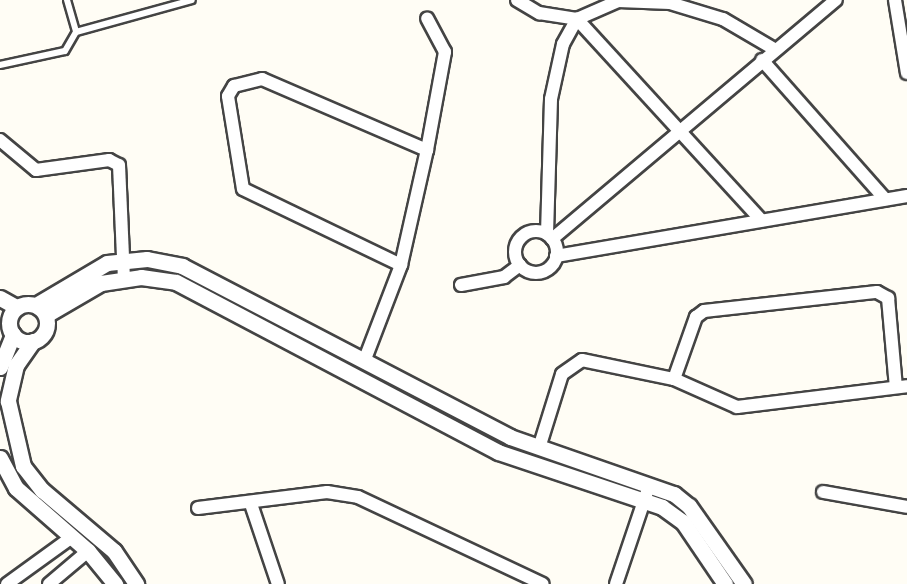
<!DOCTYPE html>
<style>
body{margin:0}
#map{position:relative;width:907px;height:584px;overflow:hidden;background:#fffdf5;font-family:Spectral,serif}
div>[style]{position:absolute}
.roads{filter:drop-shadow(2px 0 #444) drop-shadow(-2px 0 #444) drop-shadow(0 2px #444) drop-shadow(0 -2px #444)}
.service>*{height:6px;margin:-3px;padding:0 3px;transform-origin:3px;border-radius:3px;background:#fff}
.minor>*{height:12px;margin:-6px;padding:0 6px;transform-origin:6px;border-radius:6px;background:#fff}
.minor>.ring{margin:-6px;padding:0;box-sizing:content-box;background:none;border:12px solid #fff;border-radius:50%}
.tertiary>*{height:15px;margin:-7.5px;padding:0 7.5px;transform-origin:7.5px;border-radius:7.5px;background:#fff}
.tertiary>.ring{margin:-7.5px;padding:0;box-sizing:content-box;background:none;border:15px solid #fff;border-radius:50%}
span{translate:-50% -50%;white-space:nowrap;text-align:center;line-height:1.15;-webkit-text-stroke:6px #fff;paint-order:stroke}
</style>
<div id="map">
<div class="roads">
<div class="service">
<i style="left:67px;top:0;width:33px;rotate:74deg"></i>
<i style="left:76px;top:32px;width:120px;rotate:-15.4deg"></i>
<i style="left:0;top:65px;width:66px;rotate:-12.2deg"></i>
<i style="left:65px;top:51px;width:22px;rotate:-60deg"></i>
</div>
<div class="minor">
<i style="left:517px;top:0;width:26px;rotate:31deg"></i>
<i style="left:539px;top:13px;width:38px;rotate:9deg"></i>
<i style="left:577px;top:19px;width:273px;rotate:47.5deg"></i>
<i style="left:895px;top:0;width:74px;rotate:80.7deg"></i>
<i style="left:762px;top:60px;width:186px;rotate:48.5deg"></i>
<i style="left:0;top:140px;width:47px;rotate:39.8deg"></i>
<i style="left:36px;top:170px;width:74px;rotate:-7.8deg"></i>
<i style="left:109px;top:160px;width:11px;rotate:27deg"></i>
<i style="left:119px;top:165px;width:114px;rotate:87.5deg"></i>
<i class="ring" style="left:515px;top:231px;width:30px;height:30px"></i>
<i style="left:547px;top:234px;width:135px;rotate:-88.3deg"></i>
<i style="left:551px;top:99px;width:56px;rotate:-77.7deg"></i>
<i style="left:563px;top:44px;width:29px;rotate:-61deg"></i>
<i style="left:577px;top:19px;width:45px;rotate:-23.7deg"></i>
<i style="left:618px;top:1px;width:52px;rotate:2.2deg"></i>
<i style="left:670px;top:3px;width:55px;rotate:16.8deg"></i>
<i style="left:723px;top:19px;width:59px;rotate:30.5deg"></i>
<i style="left:552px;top:239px;width:371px;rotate:-40.1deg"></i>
<i style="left:556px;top:256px;width:356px;rotate:-9.7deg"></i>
<i style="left:401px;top:265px;width:175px;rotate:-154.3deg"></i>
<i style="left:243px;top:189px;width:94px;rotate:-99.2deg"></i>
<i style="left:228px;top:96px;width:12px;rotate:-59deg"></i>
<i style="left:234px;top:86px;width:29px;rotate:-14deg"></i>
<i style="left:262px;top:79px;width:180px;rotate:23.3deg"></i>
<i style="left:461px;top:285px;width:44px;rotate:-10.5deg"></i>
<i style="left:504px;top:277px;width:20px;rotate:-37deg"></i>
<i style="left:365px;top:359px;width:101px;rotate:-69deg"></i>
<i style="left:401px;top:265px;width:118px;rotate:-77.3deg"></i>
<i style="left:427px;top:150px;width:100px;rotate:-79.6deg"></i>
<i style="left:445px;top:52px;width:38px;rotate:-118deg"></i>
<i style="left:674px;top:379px;width:66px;rotate:-70.5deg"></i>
<i style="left:696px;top:317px;width:10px;rotate:-37deg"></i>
<i style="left:704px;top:311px;width:174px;rotate:-6.3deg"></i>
<i style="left:877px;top:292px;width:13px;rotate:29deg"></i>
<i style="left:888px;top:298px;width:89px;rotate:84.9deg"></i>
<i style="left:539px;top:448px;width:77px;rotate:-72.7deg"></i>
<i style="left:562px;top:374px;width:24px;rotate:-35deg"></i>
<i style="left:582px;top:360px;width:94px;rotate:11.7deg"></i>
<i style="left:674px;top:379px;width:69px;rotate:24deg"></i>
<i style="left:737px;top:407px;width:171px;rotate:-7deg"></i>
<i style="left:823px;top:492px;width:85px;rotate:10.1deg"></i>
<i style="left:251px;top:504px;width:84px;rotate:71.4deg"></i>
<i style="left:198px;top:508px;width:130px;rotate:-7.1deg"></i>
<i style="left:327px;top:492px;width:31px;rotate:9deg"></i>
<i style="left:358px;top:497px;width:204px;rotate:25.2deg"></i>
<i style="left:7px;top:584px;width:80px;rotate:-35.9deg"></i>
<i style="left:49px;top:584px;width:51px;rotate:-40.2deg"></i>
<i style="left:616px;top:584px;width:97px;rotate:-71.4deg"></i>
</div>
<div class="tertiary">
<i style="left:0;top:298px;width:18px;rotate:29deg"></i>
<i class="ring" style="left:9px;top:304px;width:23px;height:23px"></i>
<i style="left:36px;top:305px;width:82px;rotate:-30.6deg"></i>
<i style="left:107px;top:263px;width:40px;rotate:-5.7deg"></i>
<i style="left:147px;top:259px;width:36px;rotate:11deg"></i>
<i style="left:182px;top:266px;width:370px;rotate:27.5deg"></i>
<i style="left:510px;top:437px;width:174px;rotate:19.2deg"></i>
<i style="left:674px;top:494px;width:19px;rotate:39deg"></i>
<i style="left:689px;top:506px;width:95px;rotate:54.8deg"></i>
<i style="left:46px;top:315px;width:64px;rotate:-30.2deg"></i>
<i style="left:101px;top:283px;width:40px;rotate:-8.5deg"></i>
<i style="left:141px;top:277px;width:35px;rotate:8deg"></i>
<i style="left:176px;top:282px;width:364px;rotate:27.8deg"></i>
<i style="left:498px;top:452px;width:173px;rotate:18.5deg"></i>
<i style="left:662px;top:507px;width:26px;rotate:36deg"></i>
<i style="left:683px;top:522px;width:75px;rotate:55.9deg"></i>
<i style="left:33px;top:341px;width:29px;rotate:125deg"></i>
<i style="left:16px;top:365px;width:37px;rotate:103deg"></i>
<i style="left:8px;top:401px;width:67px;rotate:77deg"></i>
<i style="left:23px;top:466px;width:31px;rotate:52deg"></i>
<i style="left:42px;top:490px;width:94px;rotate:40.3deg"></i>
<i style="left:114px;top:551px;width:40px;rotate:56deg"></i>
<i style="left:0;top:367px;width:35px;rotate:-68deg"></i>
<i style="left:0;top:458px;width:34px;rotate:62deg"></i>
<i style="left:16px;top:488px;width:96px;rotate:41.2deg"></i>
<i style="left:88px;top:551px;width:43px;rotate:50.7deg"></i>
</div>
</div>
</div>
